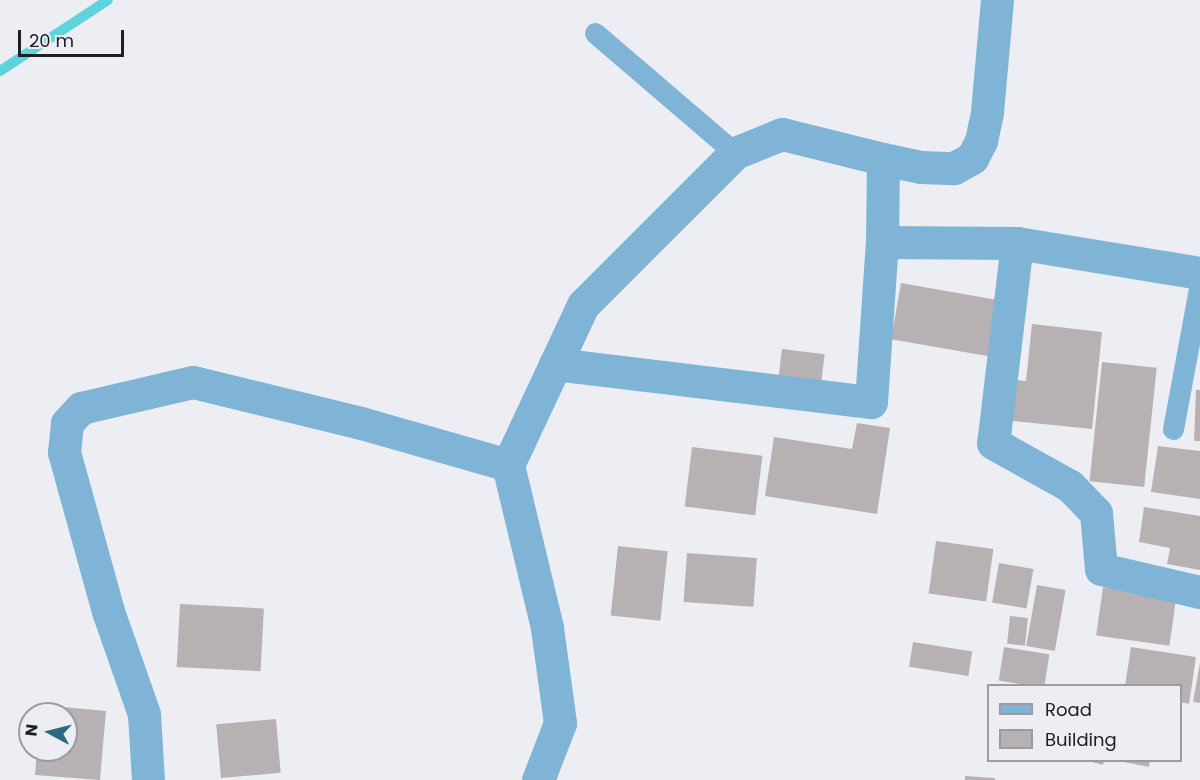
<!DOCTYPE html>
<style>
body{margin:0}
#map{position:relative;width:1200px;height:780px;overflow:hidden;background:#edeef4;font-family:Poppins,sans-serif}
div>[style]{position:absolute}
.stream>*{height:10px;margin:-5px;padding:0 5px;transform-origin:5px;border-radius:5px;background:#5fd3db}
.building>*{inset:0;background:#b8b1b4;transform-origin:0 0}
.lane>*{height:21px;margin:-10.5px;padding:0 10.5px;transform-origin:10.5px;border-radius:10.5px;background:#7fb4d6}
.street>*{height:33px;margin:-16.5px;padding:0 16.5px;transform-origin:16.5px;border-radius:16.5px;background:#7fb4d6}
span{translate:-50% -50%;white-space:nowrap;text-align:center;line-height:1.15;-webkit-text-stroke:4.5px #edeef4;paint-order:stroke}
.legend{position:absolute;left:987px;top:684px;width:195px;height:78px;box-sizing:border-box;background:#edeef4;border:2px solid #9b9ca0;margin:0;padding:8px 10px;list-style:none;font-size:18px;color:#202023}
.legend li{display:flex;align-items:center;gap:12px;height:30px}
.legend b{width:30px;border:2px solid #9b9ca0}
.north{position:absolute;left:18px;top:702px;width:60px;height:60px;box-sizing:border-box;background:#edeef4;border:2px solid #9b9ca0;border-radius:50%;rotate:277deg;font-size:16px;font-weight:700;line-height:24px;text-align:center;color:#202023}
.north::after{content:'';display:block;margin:auto;width:21px;height:27px;background:#2d6a80;clip-path:polygon(50% 0,100% 100%,50% 72%,0 100%)}
.scale{position:absolute;left:18px;top:30px;width:106px;height:27px;box-sizing:border-box;border:3px solid #202023;border-top:0;padding-left:8px;font-size:18px;line-height:21px;white-space:nowrap;color:#202023;-webkit-text-stroke:4px #edeef4;paint-order:stroke}
</style>
<div id="map">
<div class="stream">
<i style="left:0;top:71px;width:129px;rotate:-33.3deg"></i>
</div>
<div class="building">
<i style="left:901px;top:283px;width:105px;height:57px;rotate:10deg"></i>
<i style="clip-path:polygon(1032px 324px,1102px 332px,1092px 429px,1003px 420px,1007px 379px,1026px 381px)"></i>
<i style="left:782px;top:349px;width:43px;height:32px;rotate:7deg"></i>
<i style="left:1102px;top:362px;width:55px;height:120px;rotate:6deg"></i>
<i style="clip-path:polygon(1196px 390px,1200px 390px,1200px 441px,1194px 441px)"></i>
<i style="clip-path:polygon(857px 423px,890px 428px,877px 514px,765px 496px,774px 437px,852px 449px)"></i>
<i style="clip-path:polygon(1158px 446px,1200px 451px,1200px 499px,1151px 492px)"></i>
<i style="left:692px;top:447px;width:71px;height:60px;rotate:7deg"></i>
<i style="clip-path:polygon(1144px 507px,1200px 516px,1200px 570px,1167px 564px,1170px 548px,1139px 542px)"></i>
<i style="left:936px;top:541px;width:58px;height:53px;rotate:8deg"></i>
<i style="left:618px;top:546px;width:50px;height:70px;rotate:6deg"></i>
<i style="left:687px;top:553px;width:70px;height:49px;rotate:4deg"></i>
<i style="left:999px;top:563px;width:35px;height:40px;rotate:10deg"></i>
<i style="left:1037px;top:585px;width:29px;height:62px;rotate:10deg"></i>
<i style="left:1103px;top:587px;width:74px;height:49px;rotate:8deg"></i>
<i style="left:180px;top:604px;width:84px;height:63px;rotate:3deg"></i>
<i style="left:1010px;top:616px;width:18px;height:28px;rotate:6deg"></i>
<i style="left:913px;top:642px;width:60px;height:25px;rotate:9deg"></i>
<i style="left:1004px;top:647px;width:46px;height:34px;rotate:9deg"></i>
<i style="clip-path:polygon(1131px 647px,1196px 657px,1189px 704px,1180px 702px,1180px 686px,1125px 686px)"></i>
<i style="clip-path:polygon(1200px 663px,1200px 703px,1193px 702px)"></i>
<i style="clip-path:polygon(41px 705px,106px 711px,100px 780px,35px 775px,37px 750px,66px 750px,66px 714px,41px 714px)"></i>
<i style="left:276px;top:719px;width:54px;height:60px;rotate:85deg"></i>
<i style="clip-path:polygon(1085px 760px,1104px 760px,1103px 765px)"></i>
<i style="clip-path:polygon(1114px 760px,1150px 760px,1149px 767px)"></i>
<i style="clip-path:polygon(965px 776px,995px 778px,995px 780px,965px 780px)"></i>
</div>
<div class="lane">
<i style="left:595px;top:33px;width:184px;rotate:40.6deg"></i>
<i style="left:1173px;top:429px;width:147px;rotate:-79.5deg"></i>
</div>
<div class="street">
<i style="left:882px;top:242px;width:135px;rotate:0.4deg"></i>
<i style="left:1017px;top:243px;width:185px;rotate:9.3deg"></i>
<i style="left:1017px;top:243px;width:201px;rotate:96.8deg"></i>
<i style="left:993px;top:443px;width:88px;rotate:29.2deg"></i>
<i style="left:1070px;top:486px;width:37px;rotate:46deg"></i>
<i style="left:1096px;top:513px;width:56px;rotate:84.9deg"></i>
<i style="left:1101px;top:569px;width:102px;rotate:13.1deg"></i>
<i style="left:555px;top:364px;width:318px;rotate:6.9deg"></i>
<i style="left:871px;top:402px;width:160px;rotate:-86.1deg"></i>
<i style="left:882px;top:242px;width:83px;rotate:-89.3deg"></i>
<i style="left:883px;top:159px;width:39px;rotate:12deg"></i>
<i style="left:921px;top:167px;width:33px;rotate:2deg"></i>
<i style="left:954px;top:168px;width:21px;rotate:-29deg"></i>
<i style="left:972px;top:158px;width:19px;rotate:-62deg"></i>
<i style="left:981px;top:141px;width:30px;rotate:-78deg"></i>
<i style="left:987px;top:112px;width:112px;rotate:-84.9deg"></i>
<i style="left:508px;top:465px;width:177px;rotate:-64.9deg"></i>
<i style="left:583px;top:305px;width:215px;rotate:-45deg"></i>
<i style="left:735px;top:153px;width:51px;rotate:-22deg"></i>
<i style="left:782px;top:134px;width:104px;rotate:13.9deg"></i>
<i style="left:148px;top:780px;width:66px;rotate:-93.5deg"></i>
<i style="left:144px;top:714px;width:109px;rotate:-109.3deg"></i>
<i style="left:108px;top:611px;width:165px;rotate:-105.5deg"></i>
<i style="left:64px;top:452px;width:29px;rotate:-84deg"></i>
<i style="left:67px;top:423px;width:21px;rotate:-47deg"></i>
<i style="left:81px;top:408px;width:115px;rotate:-13.1deg"></i>
<i style="left:193px;top:382px;width:173px;rotate:13.7deg"></i>
<i style="left:361px;top:423px;width:153px;rotate:15.9deg"></i>
<i style="left:508px;top:465px;width:168px;rotate:76.5deg"></i>
<i style="left:547px;top:628px;width:96px;rotate:82.2deg"></i>
<i style="left:560px;top:723px;width:61px;rotate:111.1deg"></i>
</div>
<ul class="legend">
<li><b style="height:8px;background:#7fb4d6"></b>Road</li>
<li><b style="height:16px;background:#b8b1b4"></b>Building</li>
</ul>
<div class="north">N</div>
<div class="scale">20 m</div>
</div>
